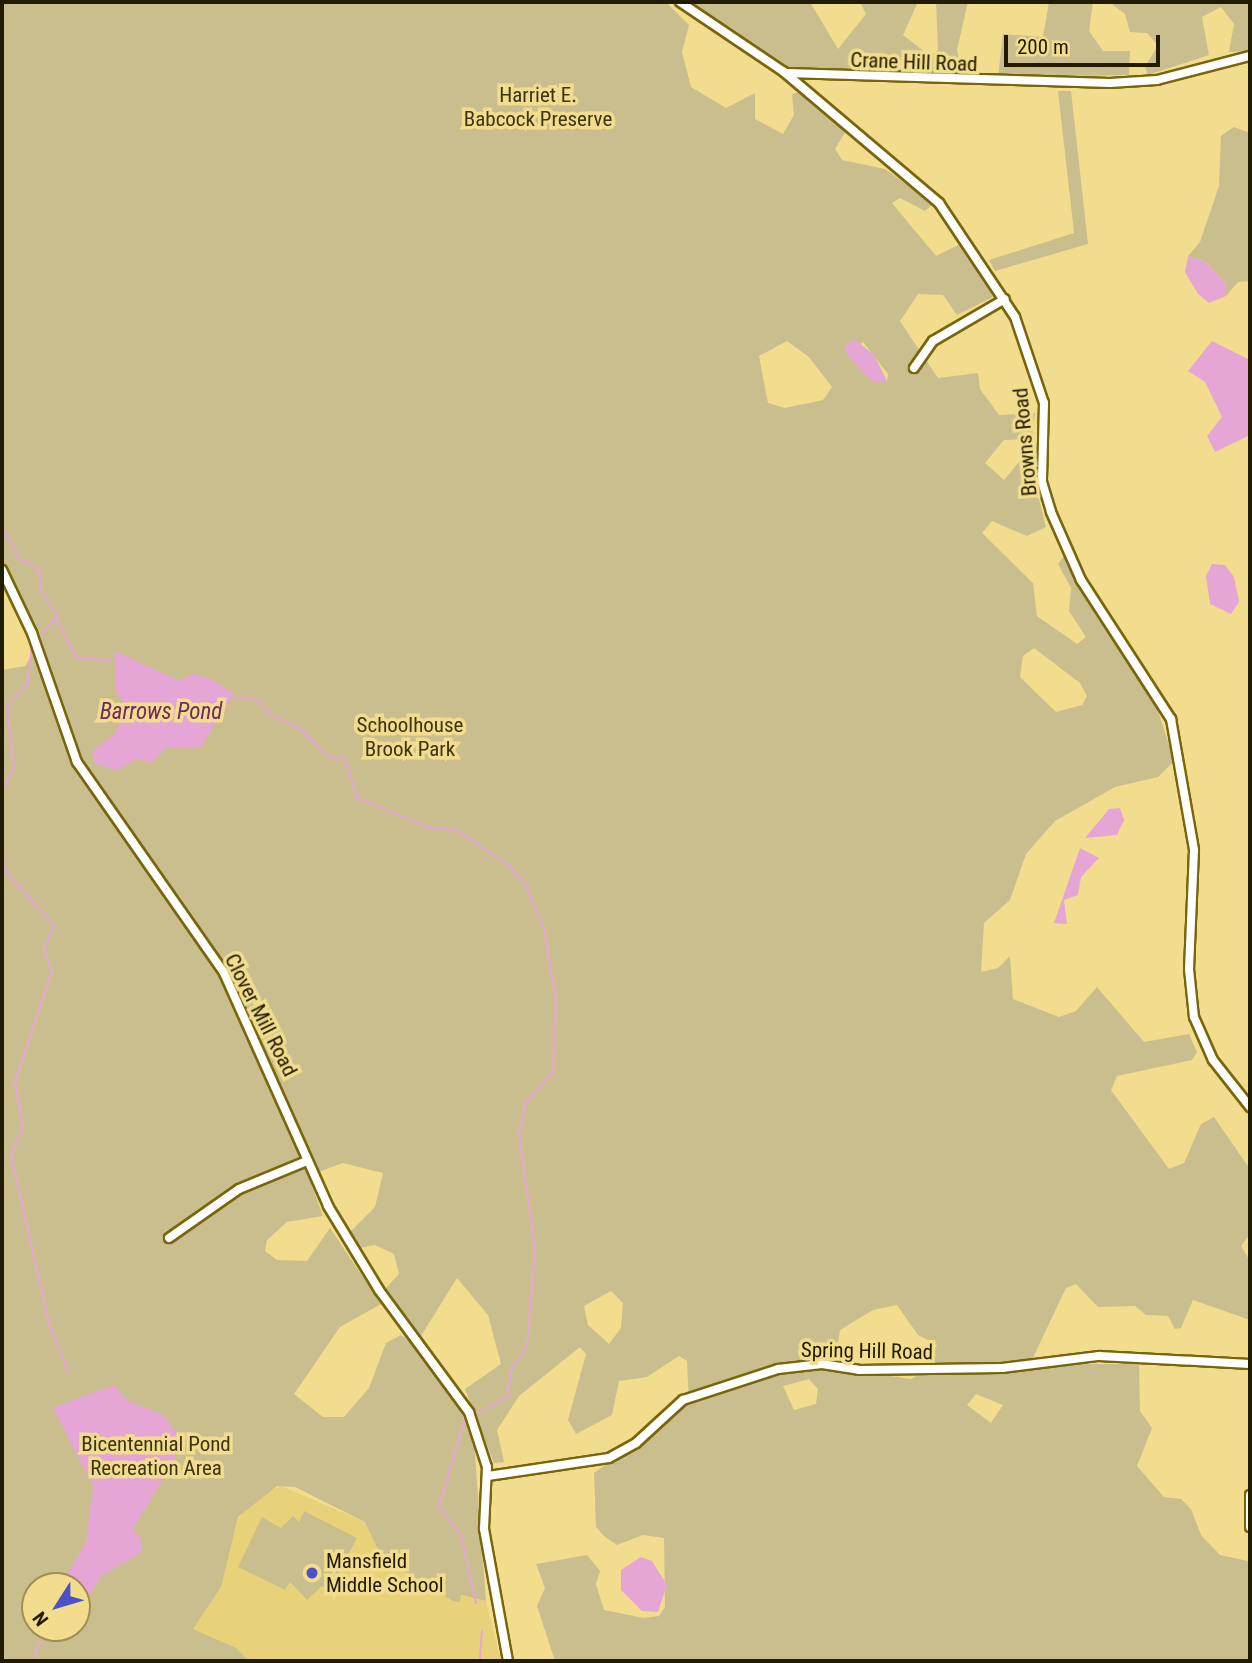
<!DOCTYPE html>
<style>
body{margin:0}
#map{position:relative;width:1252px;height:1663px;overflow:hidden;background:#f1dd8d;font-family:"Roboto Condensed",sans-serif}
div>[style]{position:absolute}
.built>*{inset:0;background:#e8d279}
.green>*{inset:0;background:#cabe8e}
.water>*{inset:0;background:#e5a5d5}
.stream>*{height:2px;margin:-1px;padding:0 1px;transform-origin:1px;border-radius:1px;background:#e5a5d5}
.roads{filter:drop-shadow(2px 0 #796609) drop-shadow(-2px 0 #796609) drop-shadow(0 2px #796609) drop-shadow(0 -2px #796609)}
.minor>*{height:8px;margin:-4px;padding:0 4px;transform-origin:4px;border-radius:4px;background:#fff}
.dots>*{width:19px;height:19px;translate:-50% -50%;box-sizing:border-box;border:4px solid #f1dd8d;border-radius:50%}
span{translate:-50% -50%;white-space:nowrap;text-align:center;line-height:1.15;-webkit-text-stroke:7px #f1dd8d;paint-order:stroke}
.street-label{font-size:21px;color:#231b00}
.park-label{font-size:21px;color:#3c3413}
.poi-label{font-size:21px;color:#231b00}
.left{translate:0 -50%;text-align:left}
.water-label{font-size:23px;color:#722964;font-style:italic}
.frame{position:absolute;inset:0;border:4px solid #231b00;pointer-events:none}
.north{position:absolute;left:21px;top:1572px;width:70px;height:70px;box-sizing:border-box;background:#f1dd8d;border:2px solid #9f8f55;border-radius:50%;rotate:233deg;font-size:19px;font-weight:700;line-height:28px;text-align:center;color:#231b00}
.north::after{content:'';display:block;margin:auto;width:24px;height:32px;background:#4c51c6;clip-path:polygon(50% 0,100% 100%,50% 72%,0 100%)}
.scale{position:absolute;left:1004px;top:35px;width:156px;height:32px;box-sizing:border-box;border:4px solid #231b00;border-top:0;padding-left:9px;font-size:21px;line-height:24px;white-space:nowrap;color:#231b00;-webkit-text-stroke:5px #f1dd8d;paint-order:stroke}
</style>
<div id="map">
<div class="built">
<i style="clip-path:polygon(281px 1486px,365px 1522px,460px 1595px,486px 1601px,501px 1661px,208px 1661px,192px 1642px,193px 1627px,234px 1524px,257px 1495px)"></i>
</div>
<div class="green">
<i style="clip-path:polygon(evenodd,2px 2px,666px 2px,689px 25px,682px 52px,691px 87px,726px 108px,755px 93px,755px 119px,783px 134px,794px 115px,792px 94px,799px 92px,846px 131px,835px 149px,842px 160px,885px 169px,933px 204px,925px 211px,900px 198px,892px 203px,936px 256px,962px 243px,993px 297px,957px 315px,943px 295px,918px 294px,900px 321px,938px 378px,978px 373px,980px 389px,999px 415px,1035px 413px,1032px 439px,1004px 440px,985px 463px,1004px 480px,1019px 462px,1031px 468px,1046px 527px,1027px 536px,992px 521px,982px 533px,1033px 583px,1037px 616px,1077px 644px,1086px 637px,1069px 611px,1071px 588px,1058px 564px,1064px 556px,1152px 692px,1174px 761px,1158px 777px,1115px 787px,1055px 821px,1026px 854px,1010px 900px,984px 923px,981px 972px,998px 968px,1010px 956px,1013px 999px,1059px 1017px,1076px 1011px,1097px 987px,1144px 1042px,1189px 1034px,1197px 1052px,1192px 1060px,1117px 1076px,1111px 1090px,1169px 1169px,1184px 1163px,1201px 1124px,1214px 1117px,1250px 1169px,1250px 1234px,1241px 1246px,1250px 1261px,1250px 1320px,1193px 1300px,1181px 1328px,1175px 1329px,1168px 1316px,1146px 1315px,1135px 1306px,1098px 1307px,1076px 1284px,1066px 1288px,1030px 1364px,1139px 1364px,1140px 1411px,1152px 1428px,1137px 1466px,1164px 1497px,1181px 1499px,1191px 1509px,1201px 1535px,1220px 1555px,1248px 1561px,1250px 1661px,555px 1661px,537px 1606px,545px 1588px,536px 1564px,587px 1555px,600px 1571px,596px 1584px,604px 1610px,644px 1618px,659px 1616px,665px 1607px,664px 1538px,643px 1535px,617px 1545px,605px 1537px,596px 1527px,594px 1473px,689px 1404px,687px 1361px,679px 1356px,647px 1377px,619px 1381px,612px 1415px,576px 1434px,568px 1420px,586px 1354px,580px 1347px,519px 1396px,497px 1430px,504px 1462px,494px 1463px,465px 1389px,501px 1364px,488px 1315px,457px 1278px,421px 1336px,384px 1290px,399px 1274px,394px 1254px,375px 1245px,359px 1248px,349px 1233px,375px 1207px,383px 1173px,343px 1163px,321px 1171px,311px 1184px,323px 1216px,287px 1222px,267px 1240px,265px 1251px,277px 1260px,307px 1261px,330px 1228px,381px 1304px,340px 1327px,294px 1394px,323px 1417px,344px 1417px,369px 1388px,386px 1343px,401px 1335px,416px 1346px,456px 1400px,474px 1443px,486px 1601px,461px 1595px,460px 1602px,453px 1601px,382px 1558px,365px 1522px,295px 1487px,277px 1486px,238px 1517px,221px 1587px,193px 1629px,236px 1648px,249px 1661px,2px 1661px,2px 670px,25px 666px,40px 643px,21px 603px,2px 590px,2px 2px,787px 341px,809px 357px,832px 387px,823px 400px,785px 408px,768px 403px,759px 356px,787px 341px,2px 2px,863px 342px,888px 374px,887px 381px,847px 355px,863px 342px,2px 2px,1034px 648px,1080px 683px,1087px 696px,1082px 705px,1056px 712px,1020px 677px,1023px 656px,1034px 648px,2px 2px,611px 1291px,623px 1303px,621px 1328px,609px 1344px,588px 1325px,584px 1306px,611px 1291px,2px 2px,897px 1305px,918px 1335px,937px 1345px,920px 1374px,911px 1379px,845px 1370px,837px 1351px,840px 1330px,873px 1310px,897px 1305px,2px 2px,809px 1379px,818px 1389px,816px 1404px,794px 1410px,783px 1386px,809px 1379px,2px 2px,976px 1394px,1003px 1405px,991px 1423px,967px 1405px,976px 1394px,2px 2px,35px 1586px,77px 1586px,77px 1628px,35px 1628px,35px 1586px)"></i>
<i style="clip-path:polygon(684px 2px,810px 2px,838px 49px,866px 14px,860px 2px,918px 2px,903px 35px,929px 55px,938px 50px,936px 2px,968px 2px,957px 50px,962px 72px,791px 69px)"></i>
<i style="clip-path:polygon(1049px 2px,1093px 2px,1089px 31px,1103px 51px,1130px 51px,1129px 75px,998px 77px,1003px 34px,1043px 37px)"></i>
<i style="clip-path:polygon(1109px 2px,1250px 2px,1250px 51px,1229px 52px,1234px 24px,1221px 7px,1202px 17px,1209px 55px,1148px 75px,1145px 67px,1158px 45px,1147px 33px,1130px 32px,1125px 14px)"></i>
<i style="clip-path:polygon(1058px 91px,1071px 91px,1088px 244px,995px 271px,989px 260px,1074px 233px)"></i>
<i style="clip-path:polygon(1234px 127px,1250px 133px,1250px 281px,1238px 282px,1226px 296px,1226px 284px,1207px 263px,1188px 256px,1200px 242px,1219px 186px,1221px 136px)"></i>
<i style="clip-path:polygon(304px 1511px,357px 1538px,330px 1590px,322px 1586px,307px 1600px,290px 1582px,285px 1590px,238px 1567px,262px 1517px,281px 1528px,293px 1516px,299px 1522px)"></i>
</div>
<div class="water">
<i style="clip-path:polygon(1188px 256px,1207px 263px,1226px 284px,1226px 296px,1209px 303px,1198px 294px,1185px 272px)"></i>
<i style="clip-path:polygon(855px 339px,874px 355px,887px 381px,874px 383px,847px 355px,845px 346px)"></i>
<i style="clip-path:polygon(1212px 341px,1250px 360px,1250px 435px,1215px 452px,1207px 436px,1222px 417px,1205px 382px,1188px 371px)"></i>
<i style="clip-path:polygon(1212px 564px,1225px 565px,1234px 577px,1239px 602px,1231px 614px,1210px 604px,1206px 576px)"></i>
<i style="clip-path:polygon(115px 651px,180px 681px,192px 674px,209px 678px,234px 693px,201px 747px,167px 747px,151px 763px,136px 759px,118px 770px,95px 764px,92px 751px,116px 733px,125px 706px,115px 689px)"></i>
<i style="clip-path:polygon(1120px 808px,1124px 820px,1117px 835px,1085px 838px,1109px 809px)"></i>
<i style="clip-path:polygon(1080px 848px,1099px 858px,1081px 877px,1078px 895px,1064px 900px,1067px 924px,1054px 923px)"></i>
<i style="clip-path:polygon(114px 1385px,128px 1401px,165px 1416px,176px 1433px,176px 1457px,132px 1530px,141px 1538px,142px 1552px,101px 1576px,77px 1615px,77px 1586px,60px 1586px,86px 1543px,93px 1486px,53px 1408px)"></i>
<i style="clip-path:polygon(641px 1557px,652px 1561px,667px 1585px,658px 1612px,642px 1611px,621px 1590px,621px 1570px)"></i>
</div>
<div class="stream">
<i style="left:2px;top:527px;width:37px;rotate:61deg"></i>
<i style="left:20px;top:559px;width:21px;rotate:28deg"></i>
<i style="left:39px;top:569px;width:22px;rotate:85deg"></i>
<i style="left:41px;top:591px;width:29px;rotate:55deg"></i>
<i style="left:58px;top:615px;width:30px;rotate:131deg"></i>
<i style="left:56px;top:618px;width:44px;rotate:62.9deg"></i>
<i style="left:76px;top:657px;width:36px;rotate:6deg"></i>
<i style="left:234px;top:697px;width:26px;rotate:7deg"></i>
<i style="left:260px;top:700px;width:17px;rotate:57deg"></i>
<i style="left:269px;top:714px;width:33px;rotate:25deg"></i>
<i style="left:299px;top:728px;width:42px;rotate:44deg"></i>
<i style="left:329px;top:757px;width:16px;rotate:7deg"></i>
<i style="left:345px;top:759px;width:41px;rotate:72.9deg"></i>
<i style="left:357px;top:798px;width:80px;rotate:22.1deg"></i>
<i style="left:431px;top:828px;width:25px;rotate:5deg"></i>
<i style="left:456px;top:830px;width:63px;rotate:33.9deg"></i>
<i style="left:508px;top:865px;width:25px;rotate:47deg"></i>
<i style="left:525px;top:883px;width:49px;rotate:67.1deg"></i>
<i style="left:544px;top:928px;width:74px;rotate:80.7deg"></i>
<i style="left:556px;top:1001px;width:72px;rotate:92.4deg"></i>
<i style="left:553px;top:1073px;width:40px;rotate:133deg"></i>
<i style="left:526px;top:1102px;width:33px;rotate:102deg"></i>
<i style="left:519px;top:1134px;width:117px;rotate:82.1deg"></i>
<i style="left:535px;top:1250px;width:97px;rotate:94.7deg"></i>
<i style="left:527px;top:1347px;width:28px;rotate:125deg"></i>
<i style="left:511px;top:1370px;width:26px;rotate:97deg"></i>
<i style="left:508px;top:1396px;width:38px;rotate:150deg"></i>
<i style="left:2px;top:790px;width:26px;rotate:-62deg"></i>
<i style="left:14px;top:767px;width:60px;rotate:-96.7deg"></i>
<i style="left:7px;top:707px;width:33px;rotate:-50deg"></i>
<i style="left:28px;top:682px;width:39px;rotate:-84deg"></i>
<i style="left:2px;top:791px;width:9px;rotate:90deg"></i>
<i style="left:2px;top:834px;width:35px;rotate:87deg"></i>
<i style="left:4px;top:869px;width:76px;rotate:48.7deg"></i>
<i style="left:54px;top:926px;width:26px;rotate:113deg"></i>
<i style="left:44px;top:950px;width:22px;rotate:69deg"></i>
<i style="left:52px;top:971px;width:117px;rotate:108.4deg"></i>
<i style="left:15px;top:1082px;width:47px;rotate:80.1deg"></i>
<i style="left:23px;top:1128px;width:30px;rotate:114deg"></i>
<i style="left:11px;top:1155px;width:172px;rotate:77.3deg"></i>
<i style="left:49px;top:1323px;width:54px;rotate:68.2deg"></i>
<i style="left:466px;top:1415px;width:96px;rotate:106.4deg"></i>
<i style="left:439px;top:1507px;width:36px;rotate:52deg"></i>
<i style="left:461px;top:1535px;width:70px;rotate:77.6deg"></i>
<i style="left:480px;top:1658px;width:27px;rotate:-86deg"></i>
<i style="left:33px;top:1661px;width:35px;rotate:-70deg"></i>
</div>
<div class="roads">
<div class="minor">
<i style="left:680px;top:2px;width:125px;rotate:33.9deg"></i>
<i style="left:784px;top:72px;width:203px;rotate:40.2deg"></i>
<i style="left:939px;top:203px;width:137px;rotate:56.3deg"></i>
<i style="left:1015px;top:317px;width:91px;rotate:71.4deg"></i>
<i style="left:1044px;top:403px;width:79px;rotate:91.5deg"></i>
<i style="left:1042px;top:482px;width:31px;rotate:73deg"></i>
<i style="left:1051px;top:512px;width:74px;rotate:66.2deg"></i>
<i style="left:1081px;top:580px;width:166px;rotate:57.1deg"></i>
<i style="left:1171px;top:719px;width:133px;rotate:80deg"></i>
<i style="left:1194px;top:850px;width:119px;rotate:92.4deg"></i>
<i style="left:1189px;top:969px;width:48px;rotate:84.1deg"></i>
<i style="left:1194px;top:1017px;width:47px;rotate:66.2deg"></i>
<i style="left:1213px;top:1060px;width:60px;rotate:51.8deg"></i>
<i style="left:788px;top:73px;width:322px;rotate:1.8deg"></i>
<i style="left:1110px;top:83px;width:47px;rotate:-3.7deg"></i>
<i style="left:1157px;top:80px;width:96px;rotate:-14.5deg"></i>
<i style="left:914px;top:368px;width:33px;rotate:-55deg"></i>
<i style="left:933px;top:341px;width:83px;rotate:-30.3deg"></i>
<i style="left:2px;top:570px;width:70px;rotate:64.5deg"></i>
<i style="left:32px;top:633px;width:137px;rotate:70.8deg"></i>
<i style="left:77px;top:762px;width:257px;rotate:55.1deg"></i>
<i style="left:224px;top:973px;width:255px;rotate:65.9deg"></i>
<i style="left:328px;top:1206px;width:98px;rotate:58.7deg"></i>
<i style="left:379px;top:1290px;width:152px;rotate:53.6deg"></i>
<i style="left:469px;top:1412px;width:58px;rotate:71.9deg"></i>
<i style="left:487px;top:1467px;width:62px;rotate:92.8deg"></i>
<i style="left:484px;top:1529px;width:134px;rotate:79.7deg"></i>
<i style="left:169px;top:1238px;width:85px;rotate:-35deg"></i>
<i style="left:239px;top:1189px;width:74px;rotate:-22.4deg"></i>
<i style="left:488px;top:1476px;width:122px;rotate:-8.5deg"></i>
<i style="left:609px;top:1458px;width:31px;rotate:-29deg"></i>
<i style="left:636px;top:1443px;width:64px;rotate:-42.5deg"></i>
<i style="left:683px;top:1400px;width:100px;rotate:-18.1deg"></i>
<i style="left:778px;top:1369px;width:44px;rotate:-6.5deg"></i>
<i style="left:822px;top:1364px;width:37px;rotate:9deg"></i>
<i style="left:859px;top:1370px;width:143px;rotate:-0.8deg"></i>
<i style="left:1002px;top:1368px;width:98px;rotate:-7.1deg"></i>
<i style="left:1099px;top:1356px;width:151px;rotate:3deg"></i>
<i style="left:1250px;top:1495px;width:32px;rotate:90deg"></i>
</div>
</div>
<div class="dots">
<i style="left:312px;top:1573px;background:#4c51c6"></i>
</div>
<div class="street-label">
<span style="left:914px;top:62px;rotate:2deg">Crane Hill Road</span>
<span style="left:1025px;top:442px;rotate:-95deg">Browns Road</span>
<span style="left:261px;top:1015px;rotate:63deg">Clover Mill Road</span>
<span style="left:867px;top:1351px;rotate:1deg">Spring Hill Road</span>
</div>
<div class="park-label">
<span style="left:538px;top:107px">Harriet E.<br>Babcock Preserve</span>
<span style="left:410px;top:737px">Schoolhouse<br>Brook Park</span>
<span style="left:156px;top:1456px">Bicentennial Pond<br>Recreation Area</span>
</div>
<div class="poi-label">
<span class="left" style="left:326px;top:1573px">Mansfield<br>Middle School</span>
</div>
<div class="water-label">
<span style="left:161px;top:712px">Barrows Pond</span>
</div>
<div class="frame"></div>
<div class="north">N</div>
<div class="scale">200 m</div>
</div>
